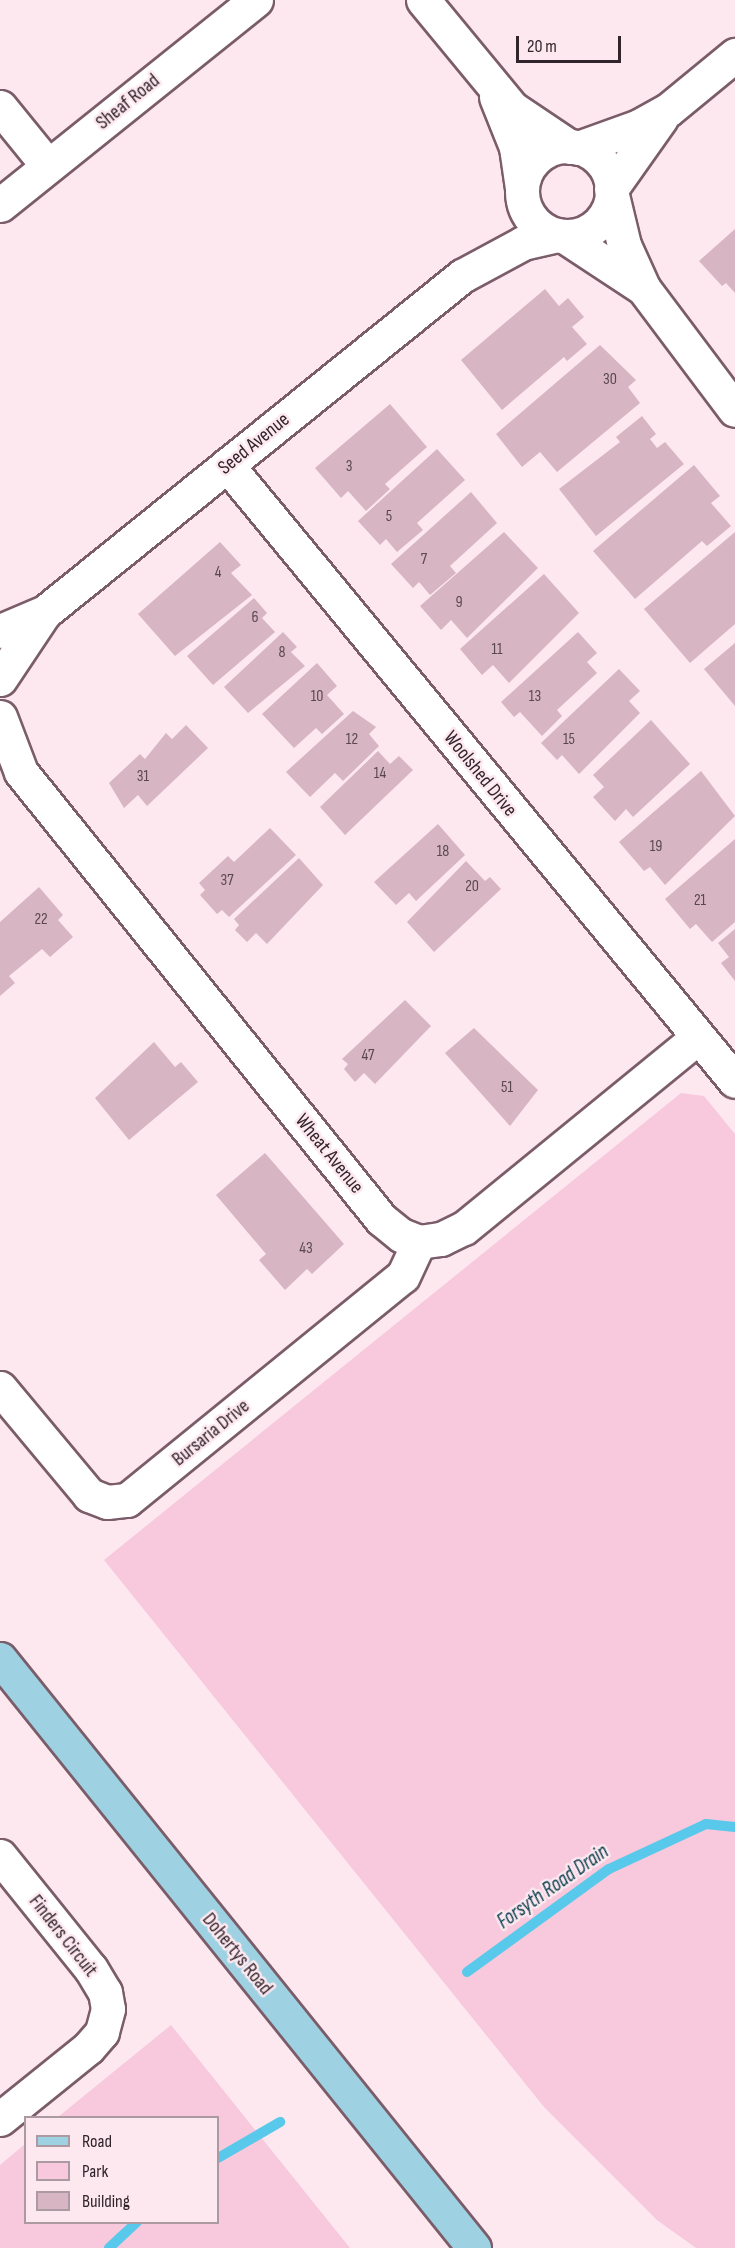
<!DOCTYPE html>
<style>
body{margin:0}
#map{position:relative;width:735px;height:2248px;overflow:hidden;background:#fde8f0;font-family:"Sofia Sans Condensed",sans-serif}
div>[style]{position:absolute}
.green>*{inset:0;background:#f8c8dc}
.stream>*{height:10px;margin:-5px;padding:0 5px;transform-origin:5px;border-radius:5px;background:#58c9eb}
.building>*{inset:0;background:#d7b5c3}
.roads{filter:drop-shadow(2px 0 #7b5d6a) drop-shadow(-2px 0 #7b5d6a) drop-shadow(0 2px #7b5d6a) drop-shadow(0 -2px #7b5d6a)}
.minor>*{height:33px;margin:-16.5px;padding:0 16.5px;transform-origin:16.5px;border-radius:16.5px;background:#fff}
.minor>.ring{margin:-16.5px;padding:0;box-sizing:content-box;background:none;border:33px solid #fff;border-radius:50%}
.major>*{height:33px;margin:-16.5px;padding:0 16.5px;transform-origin:16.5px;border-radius:16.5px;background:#9ed2e2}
span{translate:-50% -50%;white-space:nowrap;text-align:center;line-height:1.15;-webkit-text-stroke:5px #fde8f0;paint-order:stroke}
.number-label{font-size:16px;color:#5a4850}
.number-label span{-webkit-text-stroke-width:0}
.street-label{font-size:20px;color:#31242a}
.water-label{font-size:21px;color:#0d404f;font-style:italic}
.legend{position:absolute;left:24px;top:2116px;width:195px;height:108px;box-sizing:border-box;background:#fde8f0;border:2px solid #ab9aa1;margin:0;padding:8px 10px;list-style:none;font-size:18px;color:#31242a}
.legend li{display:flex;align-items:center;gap:12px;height:30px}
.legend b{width:30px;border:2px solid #ab9aa1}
.scale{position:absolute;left:516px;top:36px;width:105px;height:27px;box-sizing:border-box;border:3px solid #31242a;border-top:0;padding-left:8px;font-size:18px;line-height:21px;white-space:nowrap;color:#31242a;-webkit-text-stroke:4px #fde8f0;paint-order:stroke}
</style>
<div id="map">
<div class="green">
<i style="clip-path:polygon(681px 1093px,704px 1096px,735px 1134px,735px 2248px,696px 2248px,657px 2220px,544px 2107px,104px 1560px)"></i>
<i style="clip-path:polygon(171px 2025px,350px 2248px,0 2248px,0 2165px,25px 2144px,26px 2222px,218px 2222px,218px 2118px,58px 2117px)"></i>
</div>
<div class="stream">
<i style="left:467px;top:1972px;width:175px;rotate:-36deg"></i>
<i style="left:609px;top:1869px;width:107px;rotate:-24.9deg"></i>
<i style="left:706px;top:1824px;width:29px;rotate:6deg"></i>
<i style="left:218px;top:2158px;width:72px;rotate:-30.1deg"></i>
<i style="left:109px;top:2248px;width:38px;rotate:-43deg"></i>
</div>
<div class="building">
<i style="clip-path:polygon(735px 229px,735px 293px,726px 283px,722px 286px,699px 261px)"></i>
<i style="clip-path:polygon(545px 289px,559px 306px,568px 298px,584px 317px,572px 327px,587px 344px,567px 361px,564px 357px,502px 410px,461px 360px)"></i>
<i style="clip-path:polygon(600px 345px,636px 380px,628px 387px,640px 403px,557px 472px,540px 452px,522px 467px,496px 434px)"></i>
<i style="clip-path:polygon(390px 404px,427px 447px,385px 484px,390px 489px,366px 511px,348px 491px,341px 498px,315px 468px)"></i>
<i style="clip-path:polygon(642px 416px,656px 434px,650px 439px,657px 448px,665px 442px,684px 464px,596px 536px,559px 489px,620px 442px,616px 437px)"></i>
<i style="clip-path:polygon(437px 449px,465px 480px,417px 523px,423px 530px,397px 552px,386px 539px,380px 545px,358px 521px)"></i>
<i style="clip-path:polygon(694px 465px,720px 496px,711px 503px,731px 526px,707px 546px,702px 541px,635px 599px,593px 551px)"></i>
<i style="clip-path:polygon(471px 492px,497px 523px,450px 566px,456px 573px,430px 595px,419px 582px,413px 588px,391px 564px)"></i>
<i style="clip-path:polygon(504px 532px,538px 568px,467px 638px,451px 620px,441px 630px,420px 606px)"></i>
<i style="clip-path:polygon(735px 532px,735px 624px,690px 663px,644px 609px)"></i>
<i style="clip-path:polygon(220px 542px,241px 565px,231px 573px,252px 595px,175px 656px,138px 614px)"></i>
<i style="clip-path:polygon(544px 574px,579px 613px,509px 683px,493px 665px,482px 675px,460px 649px)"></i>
<i style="clip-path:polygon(254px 598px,267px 613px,262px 618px,275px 632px,213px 685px,187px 656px)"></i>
<i style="clip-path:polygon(283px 632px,297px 647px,291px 652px,305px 666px,248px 713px,224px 687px)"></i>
<i style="clip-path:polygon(578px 632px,597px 653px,587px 662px,597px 673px,557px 710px,562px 716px,542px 736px,520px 712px,514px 717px,501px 702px)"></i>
<i style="clip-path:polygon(735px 643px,735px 706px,704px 669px)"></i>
<i style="clip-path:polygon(317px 663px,337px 686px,327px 695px,344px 714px,322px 734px,316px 728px,294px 748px,262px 714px)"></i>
<i style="clip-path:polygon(619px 669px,640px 691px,629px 701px,640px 713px,579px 774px,562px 755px,557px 760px,541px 743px)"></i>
<i style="clip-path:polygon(353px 711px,376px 727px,369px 734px,379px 746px,343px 781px,335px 773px,310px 797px,286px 772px)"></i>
<i style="clip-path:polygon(651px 720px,690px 764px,633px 817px,626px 809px,615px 821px,593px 797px,604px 787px,593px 775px)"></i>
<i style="clip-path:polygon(186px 725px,208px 748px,147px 806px,138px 795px,124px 808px,109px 783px,140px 754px,145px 759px,166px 733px,172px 739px)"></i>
<i style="clip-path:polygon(378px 751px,390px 764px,399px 756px,413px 770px,345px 835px,320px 807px)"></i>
<i style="clip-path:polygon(701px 771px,735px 816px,665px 885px,650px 867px,644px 871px,619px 842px)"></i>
<i style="clip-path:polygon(438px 824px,465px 855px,416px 901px,409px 893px,396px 905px,374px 882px)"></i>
<i style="clip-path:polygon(270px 828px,296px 855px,229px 917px,222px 910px,217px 914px,200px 895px,205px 890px,199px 883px,228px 856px,234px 862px)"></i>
<i style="clip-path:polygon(735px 839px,735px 922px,712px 942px,696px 924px,690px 929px,665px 899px)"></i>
<i style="clip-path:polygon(299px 858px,323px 885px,267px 944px,256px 933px,247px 942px,235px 930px,239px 925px,234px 919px)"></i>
<i style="clip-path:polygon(466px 861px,485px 881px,490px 877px,501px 889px,434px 952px,407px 922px)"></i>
<i style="clip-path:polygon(39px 887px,63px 915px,58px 920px,73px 937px,50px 957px,42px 949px,9px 976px,15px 983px,0 996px,0 922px)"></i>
<i style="clip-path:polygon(735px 929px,735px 981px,721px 963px,729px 957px,718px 943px)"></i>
<i style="clip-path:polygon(405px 1000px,431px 1026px,375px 1084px,364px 1073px,355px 1082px,344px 1069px,348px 1064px,342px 1059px)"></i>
<i style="clip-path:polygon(474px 1028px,538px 1090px,510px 1126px,445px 1053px)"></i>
<i style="clip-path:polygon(154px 1042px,175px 1067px,181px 1062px,198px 1082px,129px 1140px,95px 1098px)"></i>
<i style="clip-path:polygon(265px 1153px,344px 1244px,312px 1274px,307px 1269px,285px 1290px,259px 1260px,266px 1254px,216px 1195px)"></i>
</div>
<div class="roads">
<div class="minor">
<i style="left:423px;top:0;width:140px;rotate:50.5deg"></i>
<i style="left:512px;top:108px;width:70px;rotate:33.9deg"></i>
<i style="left:496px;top:97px;width:54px;rotate:68.2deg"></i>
<i style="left:516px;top:147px;width:41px;rotate:81.7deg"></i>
<i style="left:0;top:107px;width:76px;rotate:50.9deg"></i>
<i class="ring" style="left:522px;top:146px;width:57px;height:57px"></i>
<i style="left:578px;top:148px;width:65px;rotate:-19.8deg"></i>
<i style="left:639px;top:126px;width:33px;rotate:-29deg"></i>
<i style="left:668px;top:110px;width:87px;rotate:-39.4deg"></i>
<i style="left:611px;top:189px;width:87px;rotate:-54.8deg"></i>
<i style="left:612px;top:195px;width:51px;rotate:76.5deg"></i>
<i style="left:624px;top:245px;width:48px;rotate:65.6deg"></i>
<i style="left:644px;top:289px;width:151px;rotate:53.1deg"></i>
<i style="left:0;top:205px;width:328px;rotate:-38.7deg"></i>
<i style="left:564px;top:236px;width:95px;rotate:33.4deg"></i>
<i style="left:227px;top:465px;width:798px;rotate:50.49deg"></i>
<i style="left:0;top:631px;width:49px;rotate:-22.9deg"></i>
<i style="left:45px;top:612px;width:536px;rotate:-38.86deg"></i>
<i style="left:462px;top:276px;width:69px;rotate:-28.4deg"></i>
<i style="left:523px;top:243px;width:35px;rotate:-13deg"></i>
<i style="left:0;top:679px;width:79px;rotate:-56.3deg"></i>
<i style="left:0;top:717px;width:59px;rotate:69.1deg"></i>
<i style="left:21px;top:772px;width:574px;rotate:51.15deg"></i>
<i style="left:381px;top:1219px;width:26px;rotate:39deg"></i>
<i style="left:401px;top:1235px;width:19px;rotate:21deg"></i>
<i style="left:419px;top:1242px;width:22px;rotate:-8deg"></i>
<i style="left:441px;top:1239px;width:25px;rotate:-26deg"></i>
<i style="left:464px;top:1228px;width:301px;rotate:-39.2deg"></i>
<i style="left:0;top:1388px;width:139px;rotate:50.2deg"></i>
<i style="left:89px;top:1495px;width:19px;rotate:21deg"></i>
<i style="left:107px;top:1502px;width:20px;rotate:-6deg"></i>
<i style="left:127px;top:1500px;width:355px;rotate:-39.1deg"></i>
<i style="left:403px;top:1276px;width:38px;rotate:-65deg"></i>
<i style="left:0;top:1856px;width:145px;rotate:51.2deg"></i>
<i style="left:91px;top:1969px;width:27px;rotate:59deg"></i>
<i style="left:105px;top:1992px;width:17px;rotate:80deg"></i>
<i style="left:108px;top:2009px;width:24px;rotate:105deg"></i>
<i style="left:102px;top:2032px;width:21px;rotate:131deg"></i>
<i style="left:88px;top:2048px;width:113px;rotate:141.1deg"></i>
</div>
<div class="major">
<i style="left:0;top:1659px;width:756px;rotate:51.17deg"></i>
</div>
</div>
<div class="number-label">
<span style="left:610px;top:380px">30</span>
<span style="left:349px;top:467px">3</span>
<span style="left:389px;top:517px">5</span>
<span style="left:424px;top:560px">7</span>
<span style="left:218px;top:573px">4</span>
<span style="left:459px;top:603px">9</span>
<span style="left:255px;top:618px">6</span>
<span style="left:497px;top:650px">11</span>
<span style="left:282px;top:653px">8</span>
<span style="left:317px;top:697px">10</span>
<span style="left:535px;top:697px">13</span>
<span style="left:352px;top:740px">12</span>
<span style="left:569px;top:740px">15</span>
<span style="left:380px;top:774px">14</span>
<span style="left:143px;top:777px">31</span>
<span style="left:656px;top:847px">19</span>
<span style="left:443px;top:852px">18</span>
<span style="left:227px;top:881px">37</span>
<span style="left:472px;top:887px">20</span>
<span style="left:700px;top:901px">21</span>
<span style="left:41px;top:920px">22</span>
<span style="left:368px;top:1056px">47</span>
<span style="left:507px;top:1088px">51</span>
<span style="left:306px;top:1249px">43</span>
</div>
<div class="street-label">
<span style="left:128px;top:102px;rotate:-39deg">Sheaf Road</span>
<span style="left:254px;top:444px;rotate:-39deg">Seed Avenue</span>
<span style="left:480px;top:774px;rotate:51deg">Woolshed Drive</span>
<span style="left:329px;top:1154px;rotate:51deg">Wheat Avenue</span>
<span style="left:211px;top:1433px;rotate:-39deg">Bursaria Drive</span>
<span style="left:63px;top:1936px;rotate:52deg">Finders Circuit</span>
<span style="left:237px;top:1954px;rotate:51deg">Dohertys Road</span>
</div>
<div class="water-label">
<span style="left:553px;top:1887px;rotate:-35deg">Forsyth Road Drain</span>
</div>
<ul class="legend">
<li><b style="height:8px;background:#9ed2e2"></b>Road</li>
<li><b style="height:16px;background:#f8c8dc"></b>Park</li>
<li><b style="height:16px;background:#d7b5c3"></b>Building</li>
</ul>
<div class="scale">20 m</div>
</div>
